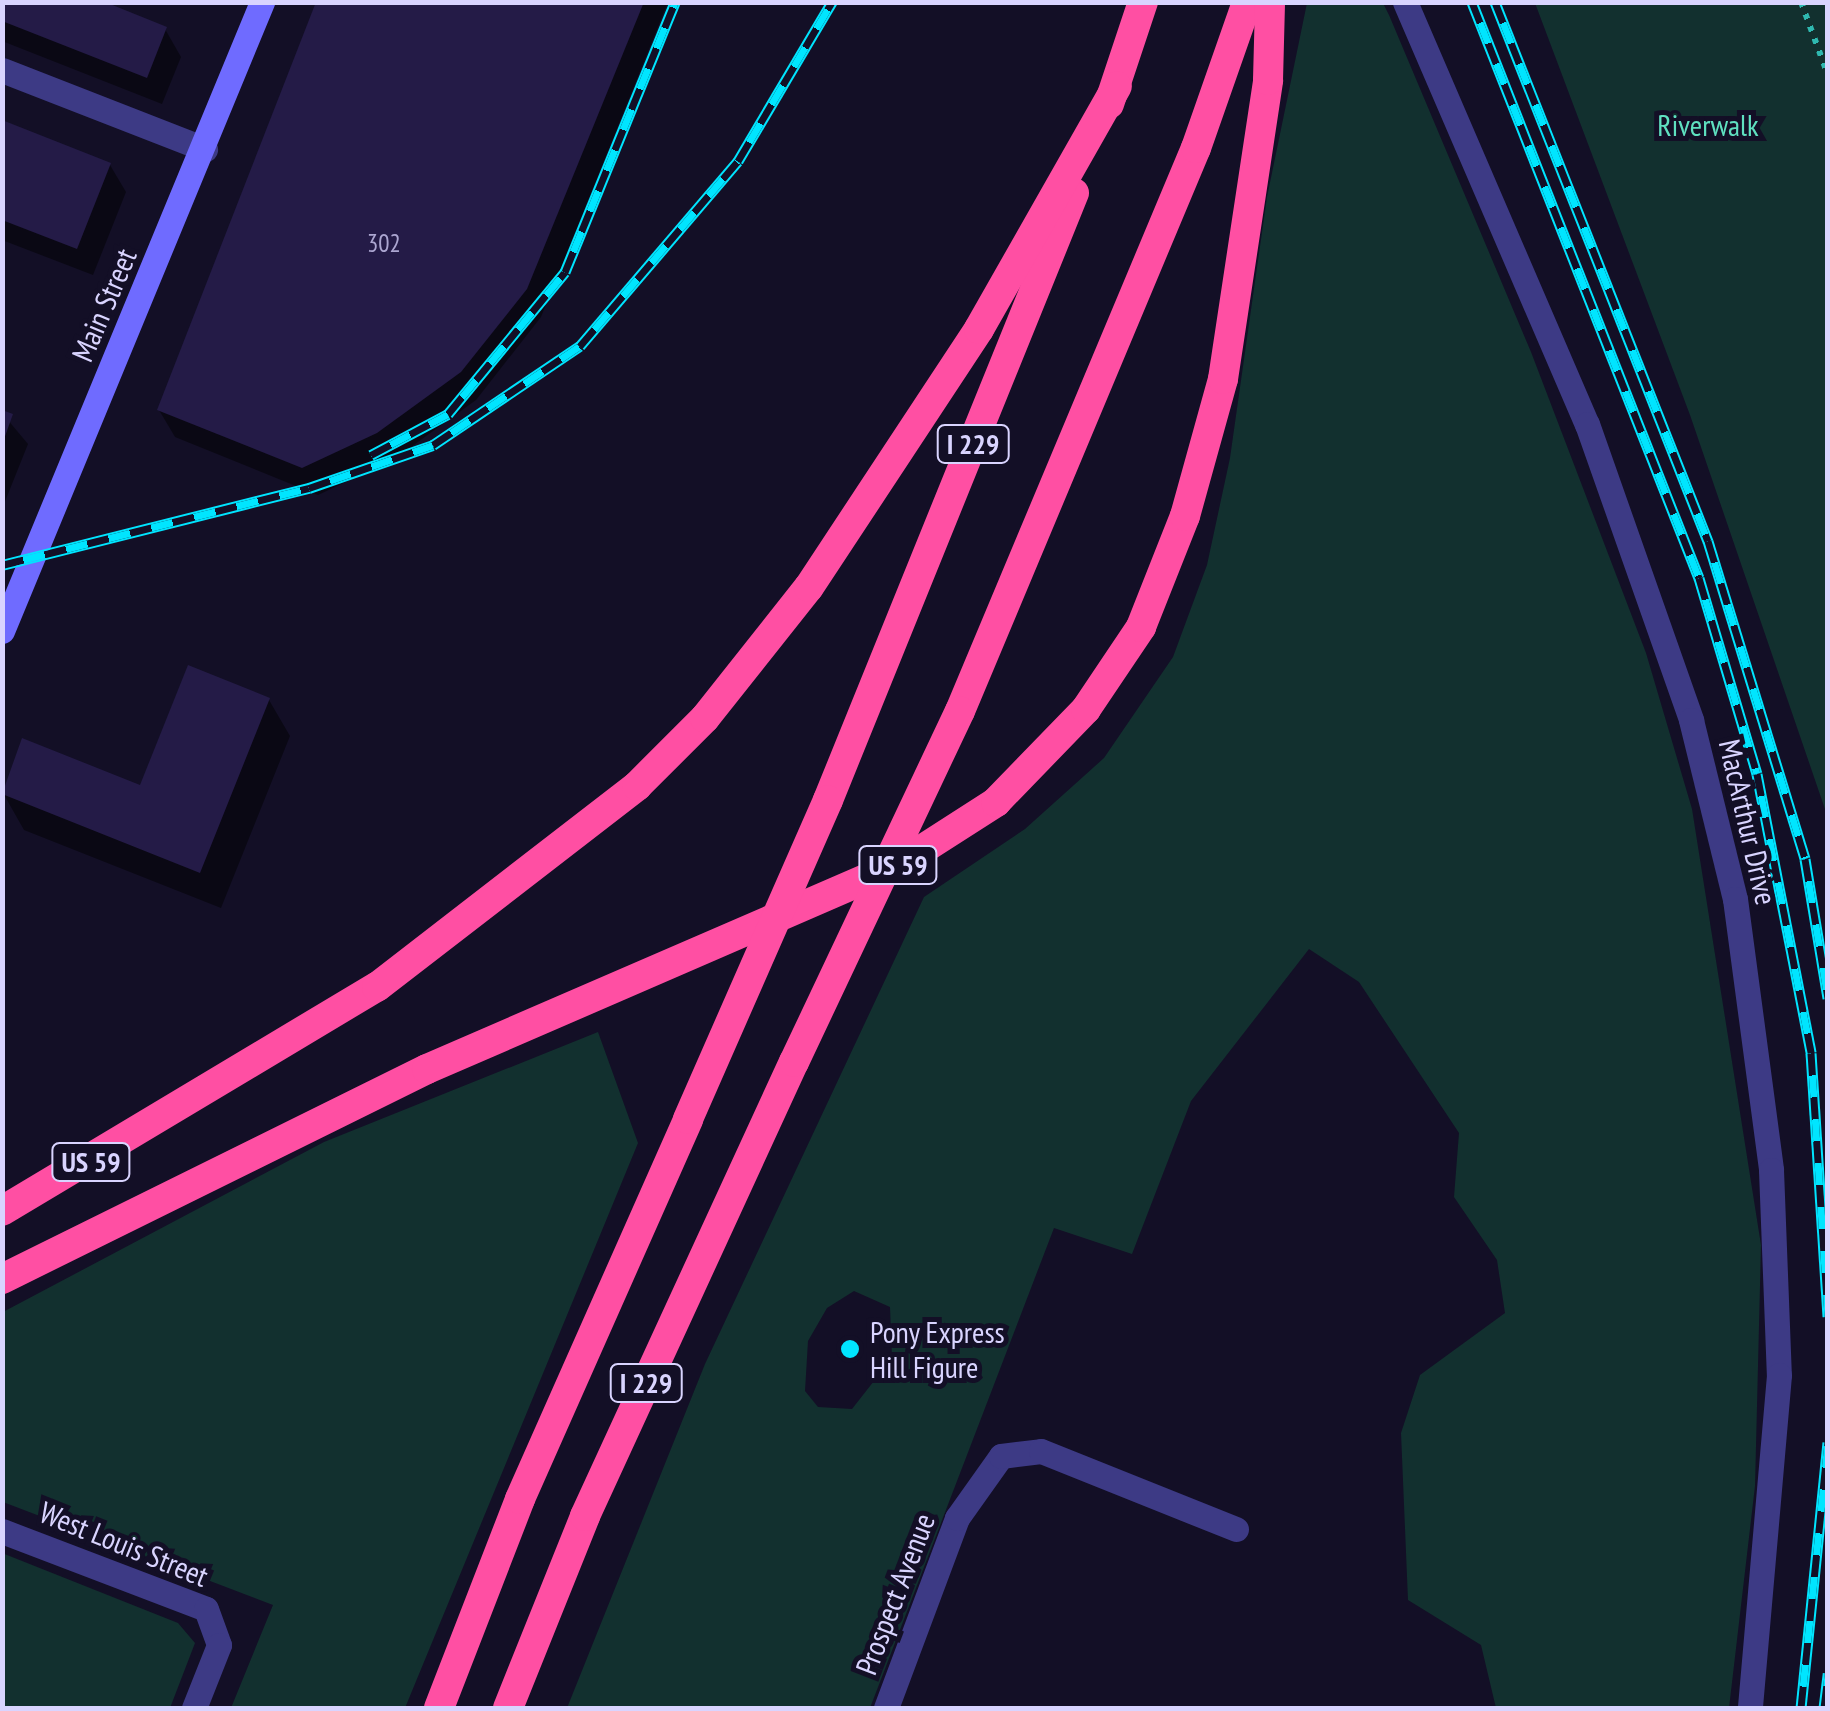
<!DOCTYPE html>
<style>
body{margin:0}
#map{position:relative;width:1830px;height:1711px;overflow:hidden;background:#130f26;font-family:"PT Sans Narrow",sans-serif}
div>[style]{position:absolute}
.green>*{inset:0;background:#12302f}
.shadow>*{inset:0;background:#0007}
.building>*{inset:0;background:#241b47}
.path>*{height:6px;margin-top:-3px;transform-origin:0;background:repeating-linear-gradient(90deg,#2fb8b0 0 5px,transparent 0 13px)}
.minor>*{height:25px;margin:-12.5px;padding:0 12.5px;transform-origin:12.5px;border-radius:12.5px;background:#3d3a85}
.secondary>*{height:25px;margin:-12.5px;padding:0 12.5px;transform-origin:12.5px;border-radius:12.5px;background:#6f6bff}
.motorway>*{height:30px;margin:-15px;padding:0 15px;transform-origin:15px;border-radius:15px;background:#ff4fa3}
.rail>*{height:11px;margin-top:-5.5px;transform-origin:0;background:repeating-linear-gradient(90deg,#130f26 0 22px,#00e5ff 0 44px);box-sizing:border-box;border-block:2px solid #00e5ff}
.motorway-bridge>*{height:30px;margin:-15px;padding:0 15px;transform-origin:15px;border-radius:15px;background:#ff4fa3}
.dots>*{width:28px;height:28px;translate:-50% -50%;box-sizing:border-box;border:5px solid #130f26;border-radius:50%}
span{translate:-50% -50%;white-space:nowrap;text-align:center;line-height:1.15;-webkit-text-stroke:10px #130f26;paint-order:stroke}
.number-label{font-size:25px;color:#aca6d1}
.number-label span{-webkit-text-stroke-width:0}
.shield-label span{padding:2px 8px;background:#130f26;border:2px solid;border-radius:8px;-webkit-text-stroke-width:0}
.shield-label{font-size:28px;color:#d9d4ff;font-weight:700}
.park-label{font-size:30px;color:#5fe0c0}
.street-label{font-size:30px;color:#d9d4ff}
.poi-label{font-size:30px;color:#d9d4ff}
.left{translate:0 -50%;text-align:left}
.frame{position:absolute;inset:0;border:5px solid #d9d4ff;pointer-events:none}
</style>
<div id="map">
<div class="green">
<i style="clip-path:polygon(evenodd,1307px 3px,1383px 3px,1389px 15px,1531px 352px,1646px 653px,1692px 809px,1761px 1245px,1755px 1486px,1729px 1708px,1496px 1708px,1481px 1645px,1408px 1600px,1401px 1433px,1420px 1375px,1505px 1313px,1497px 1260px,1454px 1197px,1459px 1133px,1359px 982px,1309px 949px,1191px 1101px,1132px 1254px,1054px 1228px,870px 1708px,567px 1708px,705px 1364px,924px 897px,1025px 829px,1104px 758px,1173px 657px,1207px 565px,1230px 458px,1267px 197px,1307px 3px,854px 1291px,890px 1307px,892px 1358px,852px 1409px,818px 1407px,805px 1391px,808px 1341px,827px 1308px,854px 1291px)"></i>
<i style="clip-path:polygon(1535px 3px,1827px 3px,1827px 815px,1690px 415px)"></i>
<i style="clip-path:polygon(598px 1032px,638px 1143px,405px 1708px,231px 1708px,273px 1605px,3px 1502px,3px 1312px,324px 1142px)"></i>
<i style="clip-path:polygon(2px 1553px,178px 1623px,195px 1643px,170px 1708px,3px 1708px)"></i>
</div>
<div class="shadow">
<i style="clip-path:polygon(2px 2px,165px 29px,181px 57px,162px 104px,2px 41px)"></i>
<i style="clip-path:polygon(319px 2px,668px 2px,541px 317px,476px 400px,393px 460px,318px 495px,175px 437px,159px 410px)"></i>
<i style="clip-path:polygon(2px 122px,110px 165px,126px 192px,93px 275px,2px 240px)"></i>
<i style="clip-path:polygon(2px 413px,28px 444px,2px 509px)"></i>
<i style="clip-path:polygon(269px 700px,290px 736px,221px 908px,24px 830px,3px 793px,141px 788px)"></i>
</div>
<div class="building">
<i style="clip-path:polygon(2px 2px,105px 2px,167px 27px,147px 78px,2px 21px)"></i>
<i style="clip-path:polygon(316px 2px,644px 2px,527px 289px,461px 372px,377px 433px,302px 468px,157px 410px)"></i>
<i style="clip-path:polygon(2px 120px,111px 163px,77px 249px,2px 220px)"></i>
<i style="clip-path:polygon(2px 410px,13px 414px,3px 442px,2px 442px)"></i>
<i style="clip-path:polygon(188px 665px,270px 698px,200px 873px,2px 794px,22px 738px,140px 785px)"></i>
</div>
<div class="path">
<i style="left:1801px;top:2px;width:78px;rotate:69.7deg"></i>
</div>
<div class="minor">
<i style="left:1405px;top:2px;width:460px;rotate:66.7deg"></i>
<i style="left:1587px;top:424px;width:314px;rotate:70.6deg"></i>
<i style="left:1691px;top:720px;width:184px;rotate:76.2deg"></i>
<i style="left:1735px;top:899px;width:273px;rotate:82.4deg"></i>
<i style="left:1771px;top:1170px;width:205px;rotate:87.8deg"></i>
<i style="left:1779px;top:1375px;width:334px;rotate:95deg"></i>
<i style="left:2px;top:70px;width:218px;rotate:21.3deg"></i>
<i style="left:2px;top:1531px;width:218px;rotate:20.9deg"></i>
<i style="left:206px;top:1609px;width:38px;rotate:70deg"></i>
<i style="left:219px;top:1645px;width:68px;rotate:111.6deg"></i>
<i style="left:886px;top:1708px;width:203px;rotate:-69.5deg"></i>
<i style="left:957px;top:1518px;width:76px;rotate:-54.6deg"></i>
<i style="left:1001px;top:1456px;width:40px;rotate:-7.1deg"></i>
<i style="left:1041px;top:1451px;width:210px;rotate:21.8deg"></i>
</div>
<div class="secondary">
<i style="left:2px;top:631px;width:681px;rotate:-67.54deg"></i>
</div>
<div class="motorway">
<i style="left:1109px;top:104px;width:108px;rotate:-71.6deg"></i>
<i style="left:960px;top:711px;width:610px;rotate:-67.26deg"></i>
<i style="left:1196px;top:148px;width:155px;rotate:-70.7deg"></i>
<i style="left:828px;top:800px;width:655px;rotate:-67.94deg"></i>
<i style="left:2px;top:1211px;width:437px;rotate:-30.9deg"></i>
<i style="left:377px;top:987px;width:329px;rotate:-37.7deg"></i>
<i style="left:637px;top:786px;width:96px;rotate:-45deg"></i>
<i style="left:705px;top:718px;width:167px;rotate:-51.6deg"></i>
<i style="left:809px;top:587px;width:309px;rotate:-56.6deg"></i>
<i style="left:979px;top:329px;width:279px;rotate:-60.4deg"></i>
<i style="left:2px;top:1279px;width:474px;rotate:-26.3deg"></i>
<i style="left:427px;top:1069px;width:513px;rotate:-23.42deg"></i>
<i style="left:898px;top:865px;width:117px;rotate:-32.7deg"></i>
<i style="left:996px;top:802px;width:129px;rotate:-45.9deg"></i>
<i style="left:1086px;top:709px;width:99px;rotate:-56.1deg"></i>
<i style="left:1141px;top:627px;width:119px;rotate:-68.4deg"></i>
<i style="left:1185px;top:516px;width:142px;rotate:-74.5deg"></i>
<i style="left:1223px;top:379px;width:302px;rotate:-81.4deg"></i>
<i style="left:1268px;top:80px;width:78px;rotate:-88.5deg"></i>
<i style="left:439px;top:1708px;width:224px;rotate:-68.8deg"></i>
<i style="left:520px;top:1499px;width:415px;rotate:-66.1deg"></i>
<i style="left:508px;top:1708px;width:207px;rotate:-68.1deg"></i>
<i style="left:585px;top:1516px;width:500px;rotate:-65.3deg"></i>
</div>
<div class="rail">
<i style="left:1472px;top:2px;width:619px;rotate:68.49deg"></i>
<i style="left:1699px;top:578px;width:204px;rotate:73.5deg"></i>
<i style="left:1757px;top:774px;width:284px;rotate:79deg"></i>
<i style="left:1811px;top:1053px;width:264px;rotate:86.3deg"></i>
<i style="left:1495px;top:2px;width:580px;rotate:68.44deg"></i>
<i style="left:1708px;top:541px;width:332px;rotate:73deg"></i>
<i style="left:1805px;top:859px;width:141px;rotate:80.6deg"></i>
<i style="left:371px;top:455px;width:87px;rotate:-28deg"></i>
<i style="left:448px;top:414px;width:184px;rotate:-50.5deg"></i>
<i style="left:565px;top:272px;width:292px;rotate:-67.8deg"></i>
<i style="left:2px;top:565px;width:317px;rotate:-14.1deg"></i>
<i style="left:309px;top:488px;width:131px;rotate:-19.1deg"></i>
<i style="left:433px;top:445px;width:177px;rotate:-34deg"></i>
<i style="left:580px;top:346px;width:243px;rotate:-49.5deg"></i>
<i style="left:738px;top:161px;width:185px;rotate:-59.4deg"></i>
<i style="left:1801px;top:1708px;width:267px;rotate:-84.2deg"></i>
<i style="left:1824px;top:1708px;width:35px;rotate:-83deg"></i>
</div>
<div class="motorway-bridge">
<i style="left:794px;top:1062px;width:388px;rotate:-64.7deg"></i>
<i style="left:688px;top:1119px;width:348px;rotate:-66.3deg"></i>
</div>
<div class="dots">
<i style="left:850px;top:1349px;background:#00e5ff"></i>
</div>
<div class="number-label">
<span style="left:384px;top:243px">302</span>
</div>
<div class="shield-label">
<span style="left:973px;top:444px">I 229</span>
<span style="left:898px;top:865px">US 59</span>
<span style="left:91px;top:1162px">US 59</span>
<span style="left:646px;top:1383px">I 229</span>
</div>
<div class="park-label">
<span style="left:1708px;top:125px">Riverwalk</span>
</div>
<div class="street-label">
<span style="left:104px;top:305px;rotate:-67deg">Main Street</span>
<span style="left:1748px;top:822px;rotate:77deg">MacArthur Drive</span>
<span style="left:124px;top:1544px;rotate:22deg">West Louis Street</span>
<span style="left:895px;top:1594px;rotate:-69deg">Prospect Avenue</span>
</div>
<div class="poi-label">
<span class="left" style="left:870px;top:1349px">Pony Express<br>Hill Figure</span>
</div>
<div class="frame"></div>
</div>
